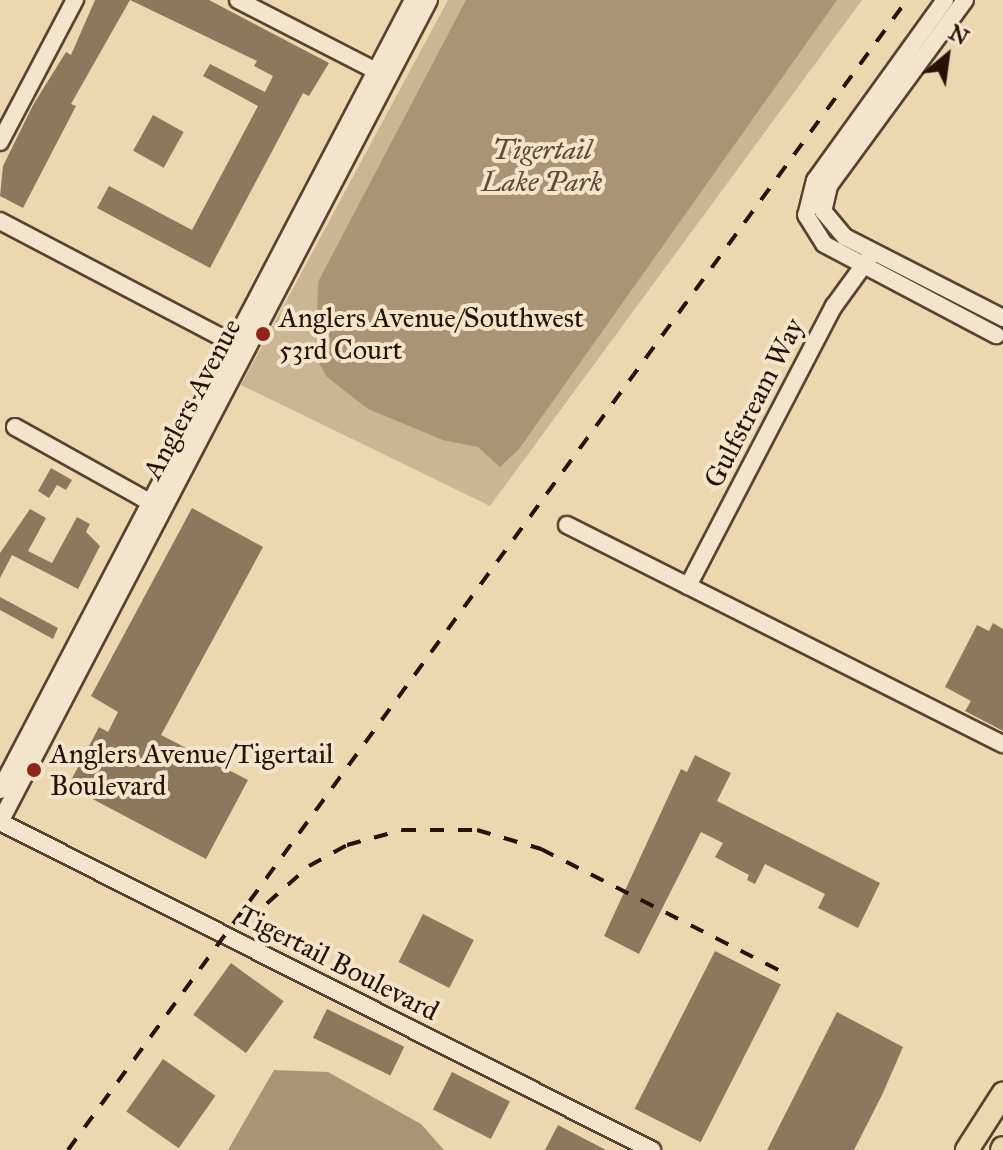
<!DOCTYPE html>
<style>
body{margin:0}
#map{position:relative;width:1003px;height:1150px;overflow:hidden;background:#edd7af;font-family:"IM FELL Great Primer",serif}
div>[style]{position:absolute}
.green>*{inset:0;background:#ccb592}
.water>*{inset:0;background:#aa9475}
.building>*{inset:0;background:#8e785d;transform-origin:0 0}
.roads{filter:drop-shadow(2px 0 #594230) drop-shadow(-2px 0 #594230) drop-shadow(0 2px #594230) drop-shadow(0 -2px #594230)}
.minor>*{height:16px;margin:-8px;padding:0 8px;transform-origin:8px;border-radius:8px;background:#f3e5cb}
.highway>*{height:22px;margin:-11px;padding:0 11px;transform-origin:11px;border-radius:11px;background:#edd7af}
.rail>*{height:4px;margin-top:-2px;transform-origin:0;background:repeating-linear-gradient(90deg,#281105 0 14px,transparent 0 28px)}
.dots>*{width:22px;height:22px;translate:-50% -50%;box-sizing:border-box;border:4px solid #f3e5cb;border-radius:50%}
span{translate:-50% -50%;white-space:nowrap;text-align:center;line-height:1.15;-webkit-text-stroke:8px #f3e5cb;paint-order:stroke}
.park-label{font-size:28px;color:#614a36;font-style:italic}
.poi-label{font-size:28px;color:#281105}
.left{translate:0 -50%;text-align:left}
.street-label{font-size:28px;color:#281105}
.north{position:absolute;left:907px;top:16px;width:80px;height:80px;-webkit-text-stroke:6px #f3e5cb;paint-order:stroke;rotate:29deg;font-size:22px;font-weight:700;line-height:32px;text-align:center;color:#281105}
.north::after{content:'';display:block;margin:auto;width:28px;height:36px;background:#281105;clip-path:polygon(50% 0,100% 100%,50% 72%,0 100%)}
</style>
<div id="map">
<div class="green">
<i style="clip-path:polygon(448px 0,862px 0,490px 506px,241px 385px)"></i>
</div>
<div class="water">
<i style="clip-path:polygon(466px 0,837px 0,519px 449px,500px 467px,478px 447px,443px 440px,368px 409px,327px 377px,316px 358px,318px 282px)"></i>
<i style="clip-path:polygon(274px 1070px,328px 1072px,421px 1124px,444px 1150px,228px 1150px)"></i>
</div>
<div class="building">
<i style="clip-path:polygon(95px 0,209px 0,329px 63px,309px 96px,303px 93px,210px 268px,97px 208px,109px 186px,192px 230px,258px 106px,203px 76px,210px 64px,265px 92px,273px 76px,254px 66px,257px 61px,130px 0,71px 104px,76px 106px,23px 208px,0 196px,3px 166px,33px 105px,66px 52px,71px 55px)"></i>
<i style="left:153px;top:115px;width:35px;height:41px;rotate:29deg"></i>
<i style="clip-path:polygon(51px 468px,72px 480px,66px 490px,57px 485px,49px 498px,38px 491px)"></i>
<i style="clip-path:polygon(192px 508px,263px 547px,161px 735px,248px 780px,206px 859px,68px 786px,99px 727px,108px 732px,118px 712px,91px 696px)"></i>
<i style="clip-path:polygon(30px 509px,46px 518px,28px 551px,52px 563px,77px 517px,90px 524px,86px 532px,100px 546px,78px 589px,12px 555px,0 578px,0 553px)"></i>
<i style="clip-path:polygon(0 597px,58px 628px,53px 639px,0 610px)"></i>
<i style="clip-path:polygon(993px 623px,1003px 629px,1003px 731px,965px 711px,971px 701px,945px 687px,977px 625px,989px 631px)"></i>
<i style="clip-path:polygon(695px 755px,731px 773px,717px 801px,880px 883px,858px 928px,818px 908px,825px 894px,765px 864px,755px 884px,747px 880px,749px 875px,715px 857px,723px 843px,701px 832px,639px 954px,604px 936px,681px 769px,687px 772px)"></i>
<i style="left:423px;top:914px;width:57px;height:54px;rotate:27deg"></i>
<i style="left:715px;top:951px;width:74px;height:177px;rotate:27deg"></i>
<i style="left:231px;top:963px;width:65px;height:64px;rotate:36deg"></i>
<i style="left:327px;top:1009px;width:86px;height:32px;rotate:26deg"></i>
<i style="clip-path:polygon(837px 1012px,903px 1047px,882px 1095px,854px 1150px,767px 1150px)"></i>
<i style="left:163px;top:1059px;width:64px;height:64px;rotate:35deg"></i>
<i style="left:452px;top:1072px;width:65px;height:42px;rotate:27deg"></i>
<i style="clip-path:polygon(558px 1125px,606px 1150px,545px 1150px)"></i>
</div>
<div class="roads">
<div class="minor">
<i style="left:238px;top:0;width:155px;rotate:27.2deg"></i>
<i style="left:945px;top:0;width:222px;rotate:125.8deg"></i>
<i style="left:815px;top:180px;width:36px;rotate:104deg"></i>
<i style="left:806px;top:215px;width:34px;rotate:58deg"></i>
<i style="left:824px;top:244px;width:195px;rotate:27.9deg"></i>
<i style="left:965px;top:0;width:230px;rotate:126.2deg"></i>
<i style="left:829px;top:186px;width:26px;rotate:103deg"></i>
<i style="left:823px;top:211px;width:34px;rotate:50deg"></i>
<i style="left:845px;top:237px;width:178px;rotate:27.1deg"></i>
<i style="left:0;top:142px;width:161px;rotate:-62.2deg"></i>
<i style="left:0;top:221px;width:273px;rotate:27.7deg"></i>
<i style="left:15px;top:427px;width:154px;rotate:29.1deg"></i>
<i style="left:567px;top:525px;width:488px;rotate:26.7deg"></i>
<i style="left:688px;top:586px;width:316px;rotate:-62.5deg"></i>
<i style="left:834px;top:306px;width:63px;rotate:-54deg"></i>
<i style="left:0;top:790px;width:891px;rotate:-62.4deg"></i>
<i style="left:0;top:822px;width:927px;rotate:-62.44deg"></i>
<i style="left:0;top:822px;width:730px;rotate:26.71deg"></i>
</div>
<div class="highway">
<i style="left:967px;top:1150px;width:67px;rotate:-57.3deg"></i>
<i style="left:1002px;top:1150px;width:2px;rotate:-63deg"></i>
</div>
</div>
<div class="rail">
<i style="left:246px;top:922px;width:84px;rotate:-41.6deg"></i>
<i style="left:309px;top:866px;width:43px;rotate:-28.9deg"></i>
<i style="left:347px;top:845px;width:57px;rotate:-15.3deg"></i>
<i style="left:402px;top:830px;width:75px"></i>
<i style="left:477px;top:830px;width:67px;rotate:16.5deg"></i>
<i style="left:541px;top:849px;width:277px;rotate:27deg"></i>
<i style="left:68px;top:1150px;width:1424px;rotate:-53.89deg"></i>
</div>
<div class="dots">
<i style="left:263px;top:334px;background:#8f2418"></i>
<i style="left:34px;top:770px;background:#8f2418"></i>
</div>
<div class="park-label">
<span style="left:542px;top:166px">Tigertail<br>Lake Park</span>
</div>
<div class="poi-label">
<span class="left" style="left:279px;top:334px">Anglers Avenue/Southwest<br>53rd Court</span>
<span class="left" style="left:50px;top:770px">Anglers Avenue/Tigertail<br>Boulevard</span>
</div>
<div class="street-label">
<span style="left:192px;top:399px;rotate:-62deg">Anglers Avenue</span>
<span style="left:754px;top:403px;rotate:-63deg">Gulfstream Way</span>
<span style="left:338px;top:963px;rotate:27deg">Tigertail Boulevard</span>
</div>
<div class="north">N</div>
</div>
